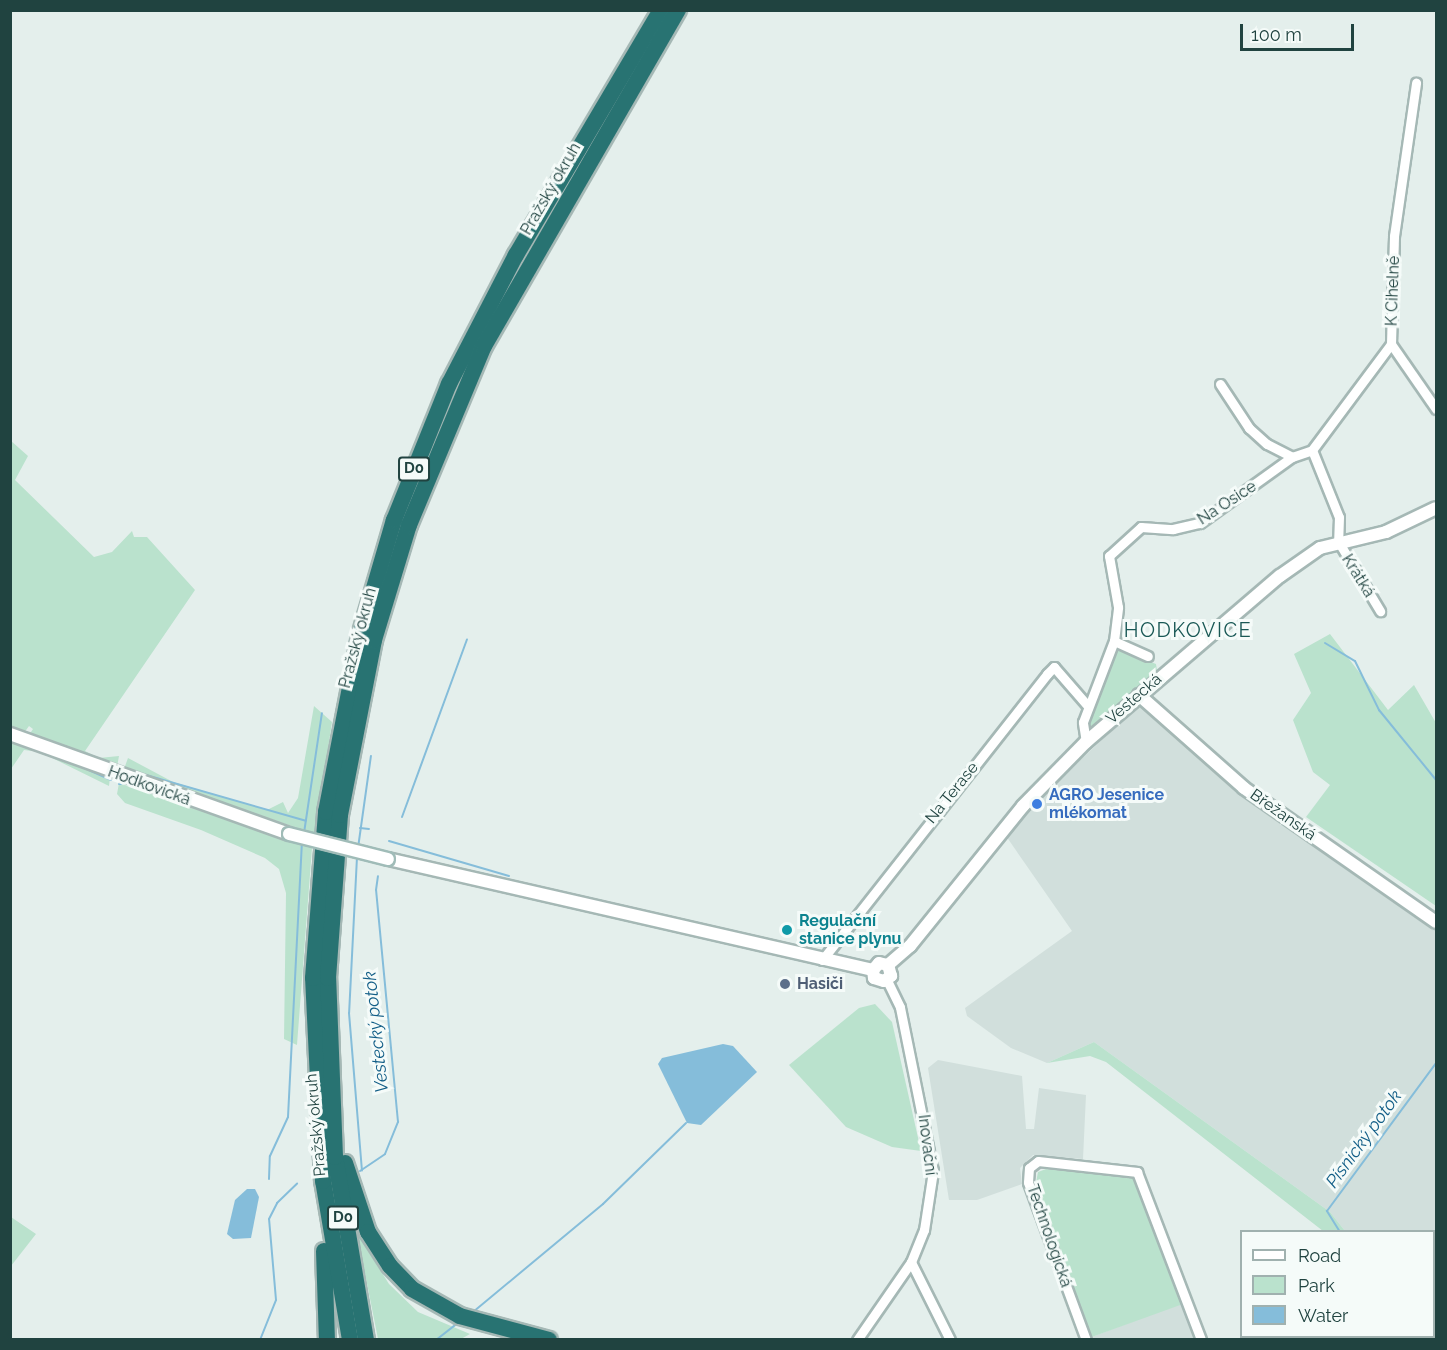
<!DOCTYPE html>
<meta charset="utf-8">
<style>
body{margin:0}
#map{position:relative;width:1447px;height:1350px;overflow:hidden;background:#e4efec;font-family:Raleway,sans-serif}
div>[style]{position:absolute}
.built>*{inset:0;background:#d1dfdc}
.green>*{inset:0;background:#bae2cd}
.water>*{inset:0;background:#85bdda}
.stream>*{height:2px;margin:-1px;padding:0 1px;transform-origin:1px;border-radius:1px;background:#85bdda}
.roads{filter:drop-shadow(2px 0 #a5b8b5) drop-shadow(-2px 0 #a5b8b5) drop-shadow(0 2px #a5b8b5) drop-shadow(0 -2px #a5b8b5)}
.street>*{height:9px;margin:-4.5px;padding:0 4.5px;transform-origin:4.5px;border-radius:4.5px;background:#fff}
.secondary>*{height:12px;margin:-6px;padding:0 6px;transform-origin:6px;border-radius:6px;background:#fff}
.highway>*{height:16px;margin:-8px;padding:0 8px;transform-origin:8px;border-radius:8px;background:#287372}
.bridges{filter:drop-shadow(2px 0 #a0bcb8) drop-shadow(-2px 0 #a0bcb8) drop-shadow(0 2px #a0bcb8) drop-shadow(0 -2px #a0bcb8)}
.secondary-bridge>*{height:12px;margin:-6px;padding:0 6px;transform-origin:6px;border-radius:6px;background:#fff}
.dots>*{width:16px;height:16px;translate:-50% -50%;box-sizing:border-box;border:3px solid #f5fbf9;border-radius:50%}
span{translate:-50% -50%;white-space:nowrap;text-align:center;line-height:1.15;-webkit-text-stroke:6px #f5fbf9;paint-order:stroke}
.shield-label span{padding:2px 4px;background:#f5fbf9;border:2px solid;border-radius:4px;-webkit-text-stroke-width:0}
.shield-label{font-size:15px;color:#204340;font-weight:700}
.street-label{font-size:16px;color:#204340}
.shop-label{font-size:16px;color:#366cbe;font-weight:700}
.left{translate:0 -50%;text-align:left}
.culture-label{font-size:16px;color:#0d838f;font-weight:700}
.service-label{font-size:16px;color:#4e5e75;font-weight:700}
.water-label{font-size:18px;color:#125e87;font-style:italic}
.quarter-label{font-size:20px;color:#195855;letter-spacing:1.5px}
.frame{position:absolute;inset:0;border:12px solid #204340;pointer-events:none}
.legend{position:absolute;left:1240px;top:1230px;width:195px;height:108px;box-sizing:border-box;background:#f5fbf9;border:2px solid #a0b1af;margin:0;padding:8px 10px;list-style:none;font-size:18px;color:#204340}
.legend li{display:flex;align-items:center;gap:12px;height:30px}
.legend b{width:30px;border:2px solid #a0b1af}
.scale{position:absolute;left:1240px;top:24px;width:114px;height:27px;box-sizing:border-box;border:3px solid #204340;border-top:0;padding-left:8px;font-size:18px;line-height:21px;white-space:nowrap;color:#204340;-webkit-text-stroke:4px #f5fbf9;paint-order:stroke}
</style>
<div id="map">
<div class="built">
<i style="clip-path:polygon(1136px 708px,1148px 708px,1242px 793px,1436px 930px,1436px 1339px,1427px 1337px,1434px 1336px,1434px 1232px,1345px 1231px,1330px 1212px,1094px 1042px,1047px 1063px,1011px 1048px,967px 1016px,965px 1008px,1072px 931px,1006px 836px,1025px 812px)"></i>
<i style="clip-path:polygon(938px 1060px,1022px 1076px,1026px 1129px,1034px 1129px,1039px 1088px,1086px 1095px,1083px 1159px,1033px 1155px,1020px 1168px,1022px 1184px,977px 1200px,949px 1200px,928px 1068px)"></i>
<i style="clip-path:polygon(1183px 1304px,1196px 1339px,1089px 1338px,1171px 1307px)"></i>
</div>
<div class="green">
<i style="clip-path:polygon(10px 440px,28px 456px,15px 480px,94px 557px,112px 552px,132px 531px,134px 537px,147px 537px,195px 590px,85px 751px,99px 758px,119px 756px,117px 767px,29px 735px,33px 729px,29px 726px,24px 733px,11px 729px)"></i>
<i style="clip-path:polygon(1330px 634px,1388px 710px,1414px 685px,1436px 723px,1436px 906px,1306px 817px,1330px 785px,1313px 772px,1293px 720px,1311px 693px,1294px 654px)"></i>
<i style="clip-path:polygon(1115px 648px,1156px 664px,1157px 671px,1089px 729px,1086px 720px)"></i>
<i style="clip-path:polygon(314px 706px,332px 722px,315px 834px,124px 769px,128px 758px,173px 782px,267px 810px,283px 802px,288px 813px,298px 798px)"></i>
<i style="clip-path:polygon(11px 737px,110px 777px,109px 786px,40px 752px,24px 750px,11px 769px)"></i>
<i style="clip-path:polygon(119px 783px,312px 848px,297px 1045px,284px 1039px,286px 893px,279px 869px,265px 858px,201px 830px,125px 803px,117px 794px)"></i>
<i style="clip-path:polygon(875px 1004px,892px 1022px,921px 1151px,892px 1147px,846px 1127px,789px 1065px,859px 1008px)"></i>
<i style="clip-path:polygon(1094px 1042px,1330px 1212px,1345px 1231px,1323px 1231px,1106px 1062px,1090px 1056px,1047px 1063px)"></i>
<i style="clip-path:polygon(1046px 1169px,1132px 1177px,1137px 1181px,1183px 1304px,1089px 1338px,1036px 1183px,1038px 1172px)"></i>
<i style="clip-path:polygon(11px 1217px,36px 1234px,11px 1266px,12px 1249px)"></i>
<i style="clip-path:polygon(357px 1233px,389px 1284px,418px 1312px,470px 1334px,461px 1339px,378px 1339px)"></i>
</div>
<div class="water">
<i style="clip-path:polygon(723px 1044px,733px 1046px,757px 1072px,701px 1125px,687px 1123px,658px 1064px,662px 1058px)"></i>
<i style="clip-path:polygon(247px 1189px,255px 1189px,259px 1197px,251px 1238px,233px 1239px,227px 1234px,235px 1200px)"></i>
</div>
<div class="stream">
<i style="left:1325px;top:643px;width:35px;rotate:31deg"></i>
<i style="left:1355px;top:661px;width:55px;rotate:63.9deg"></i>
<i style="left:1379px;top:710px;width:90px;rotate:50.8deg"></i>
<i style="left:10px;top:727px;width:15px;rotate:20deg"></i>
<i style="left:31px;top:734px;width:15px;rotate:23deg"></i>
<i style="left:71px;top:762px;width:44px;rotate:24.2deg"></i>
<i style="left:125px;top:769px;width:188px;rotate:16deg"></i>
<i style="left:119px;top:784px;width:2px"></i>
<i style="left:402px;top:817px;width:189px;rotate:-69.9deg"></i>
<i style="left:360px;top:828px;width:9px;rotate:6deg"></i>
<i style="left:304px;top:833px;width:121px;rotate:-81.5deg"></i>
<i style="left:389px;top:841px;width:125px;rotate:16.3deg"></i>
<i style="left:358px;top:848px;width:93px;rotate:-82deg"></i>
<i style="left:357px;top:857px;width:156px;rotate:92.9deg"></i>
<i style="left:349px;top:1013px;width:158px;rotate:85.3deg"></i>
<i style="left:360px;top:1171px;width:30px;rotate:-34deg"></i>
<i style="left:385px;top:1154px;width:35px;rotate:-68deg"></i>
<i style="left:398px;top:1122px;width:233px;rotate:-95.4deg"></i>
<i style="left:376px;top:890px;width:14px;rotate:-82deg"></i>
<i style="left:269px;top:1179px;width:23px;rotate:-88deg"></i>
<i style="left:270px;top:1156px;width:43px;rotate:-65.2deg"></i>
<i style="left:288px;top:1117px;width:275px;rotate:-87.1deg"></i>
<i style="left:1340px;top:1232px;width:25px;rotate:-122deg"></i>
<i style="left:1327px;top:1211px;width:184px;rotate:-53.6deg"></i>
<i style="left:473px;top:1312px;width:169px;rotate:-39.7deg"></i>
<i style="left:603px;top:1204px;width:116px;rotate:-44.3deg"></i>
<i style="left:1422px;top:1336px;width:4px;rotate:63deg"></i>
<i style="left:260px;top:1340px;width:43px;rotate:-68.2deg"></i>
<i style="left:276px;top:1300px;width:81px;rotate:-94.9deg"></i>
<i style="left:269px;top:1219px;width:18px;rotate:-63deg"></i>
<i style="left:277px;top:1203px;width:28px;rotate:-44deg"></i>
<i style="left:436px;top:1340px;width:29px;rotate:-38deg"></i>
</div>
<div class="roads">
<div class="street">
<i style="left:1391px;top:344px;width:79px;rotate:55.3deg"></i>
<i style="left:1220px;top:384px;width:53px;rotate:56.6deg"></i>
<i style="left:1249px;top:428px;width:24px;rotate:42deg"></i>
<i style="left:1267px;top:444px;width:28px;rotate:27deg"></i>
<i style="left:1292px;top:457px;width:21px;rotate:-19deg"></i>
<i style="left:1312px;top:450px;width:132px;rotate:-53.3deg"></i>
<i style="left:1391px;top:344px;width:108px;rotate:-88.4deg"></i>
<i style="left:1394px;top:236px;width:155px;rotate:-81.8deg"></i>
<i style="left:1312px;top:450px;width:72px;rotate:68.1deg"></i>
<i style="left:1339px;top:517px;width:24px;rotate:92deg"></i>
<i style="left:1338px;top:541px;width:82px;rotate:59deg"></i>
<i style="left:1114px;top:641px;width:37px;rotate:24deg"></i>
<i style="left:1086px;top:742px;width:20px;rotate:-99deg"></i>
<i style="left:1083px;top:722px;width:87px;rotate:-69.1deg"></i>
<i style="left:1114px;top:641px;width:34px;rotate:-83deg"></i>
<i style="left:1118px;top:607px;width:52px;rotate:-100deg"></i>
<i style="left:1109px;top:556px;width:43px;rotate:-42.2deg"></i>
<i style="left:1141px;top:527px;width:32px;rotate:4deg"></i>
<i style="left:1173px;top:529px;width:28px;rotate:-13deg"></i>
<i style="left:1200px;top:523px;width:113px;rotate:-35.7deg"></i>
<i style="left:822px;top:960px;width:364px;rotate:-51.8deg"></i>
<i style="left:1047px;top:674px;width:10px;rotate:-45deg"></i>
<i style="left:1054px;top:667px;width:50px;rotate:49deg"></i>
<i style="left:911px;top:1262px;width:87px;rotate:63.4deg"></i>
<i style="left:857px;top:1340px;width:95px;rotate:-55.3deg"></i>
<i style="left:911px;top:1262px;width:35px;rotate:-68deg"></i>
<i style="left:924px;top:1230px;width:60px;rotate:-81.3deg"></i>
<i style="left:933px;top:1171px;width:167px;rotate:-101.4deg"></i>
<i style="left:900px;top:1007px;width:30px;rotate:-116deg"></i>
<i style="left:1086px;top:1340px;width:168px;rotate:-110.2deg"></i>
<i style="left:1028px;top:1182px;width:14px;rotate:-86deg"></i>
<i style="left:1029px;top:1168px;width:11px;rotate:-38deg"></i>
<i style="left:1038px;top:1161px;width:100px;rotate:6.3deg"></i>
<i style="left:1137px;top:1172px;width:180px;rotate:69.1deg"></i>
<i style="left:1257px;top:1340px;width:10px;rotate:-24deg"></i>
</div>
<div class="secondary">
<i style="left:1139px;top:695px;width:140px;rotate:41.5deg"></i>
<i style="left:1244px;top:788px;width:234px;rotate:34.9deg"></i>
<i style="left:10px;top:734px;width:296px;rotate:19.7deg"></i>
<i style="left:388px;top:859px;width:498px;rotate:12.9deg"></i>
<i style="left:873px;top:970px;width:9px;rotate:-49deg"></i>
<i style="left:879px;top:963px;width:9px;rotate:13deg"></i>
<i style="left:888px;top:965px;width:29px;rotate:-41deg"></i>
<i style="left:910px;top:946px;width:180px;rotate:-51.1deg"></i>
<i style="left:1023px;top:806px;width:90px;rotate:-45.5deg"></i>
<i style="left:1086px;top:742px;width:255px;rotate:-40.6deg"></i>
<i style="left:1280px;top:576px;width:49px;rotate:-35deg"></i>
<i style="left:1320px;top:548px;width:68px;rotate:-13.6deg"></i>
<i style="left:1386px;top:532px;width:55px;rotate:-25.6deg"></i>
<i style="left:873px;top:970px;width:8px;rotate:83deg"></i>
<i style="left:874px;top:978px;width:10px;rotate:17deg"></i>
<i style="left:884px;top:981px;width:9px;rotate:-36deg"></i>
<i style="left:891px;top:976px;width:11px;rotate:-105deg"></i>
</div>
<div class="highway">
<i style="left:345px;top:1163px;width:73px;rotate:71.6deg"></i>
<i style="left:368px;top:1232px;width:40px;rotate:57.1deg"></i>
<i style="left:390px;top:1266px;width:32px;rotate:46deg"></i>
<i style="left:412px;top:1289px;width:55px;rotate:29.4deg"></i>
<i style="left:460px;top:1316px;width:92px;rotate:15.1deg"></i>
<i style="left:324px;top:1251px;width:89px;rotate:88.1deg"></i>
<i style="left:350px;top:1340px;width:161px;rotate:-99.6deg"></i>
<i style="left:323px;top:1181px;width:203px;rotate:-92.8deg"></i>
<i style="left:313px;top:978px;width:167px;rotate:-85.5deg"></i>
<i style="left:326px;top:812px;width:179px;rotate:-79.1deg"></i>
<i style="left:360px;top:636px;width:121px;rotate:-73.7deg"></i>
<i style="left:394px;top:520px;width:147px;rotate:-68deg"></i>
<i style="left:449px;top:384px;width:145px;rotate:-62.6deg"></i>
<i style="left:516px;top:255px;width:285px;rotate:-59.4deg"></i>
<i style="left:366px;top:1340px;width:186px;rotate:-99.6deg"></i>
<i style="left:335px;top:1157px;width:179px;rotate:-92.2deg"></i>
<i style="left:328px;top:978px;width:163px;rotate:-85.8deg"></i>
<i style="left:340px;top:815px;width:178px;rotate:-79deg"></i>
<i style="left:374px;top:640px;width:120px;rotate:-73.1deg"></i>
<i style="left:409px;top:525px;width:194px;rotate:-67.3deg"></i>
<i style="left:484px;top:346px;width:388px;rotate:-60deg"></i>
</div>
</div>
<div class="bridges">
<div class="secondary-bridge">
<i style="left:289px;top:834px;width:102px;rotate:14.2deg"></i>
</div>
</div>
<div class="dots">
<i style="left:1037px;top:804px;background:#3f7fe0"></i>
<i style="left:787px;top:930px;background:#0f9aa8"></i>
<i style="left:785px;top:984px;background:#5c6f8a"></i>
</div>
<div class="shield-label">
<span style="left:414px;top:469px">D0</span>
<span style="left:343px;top:1218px">D0</span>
</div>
<div class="street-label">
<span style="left:551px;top:189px;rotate:-60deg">Pražský okruh</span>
<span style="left:1393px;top:291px;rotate:-88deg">K Cihelně</span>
<span style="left:1227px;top:503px;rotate:-33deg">Na Osice</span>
<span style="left:1358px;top:576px;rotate:58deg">Krátká</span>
<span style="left:358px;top:638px;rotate:-75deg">Pražský okruh</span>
<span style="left:1134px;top:699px;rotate:-41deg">Vestecká</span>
<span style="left:149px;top:786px;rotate:20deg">Hodkovická</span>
<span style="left:952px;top:793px;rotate:-51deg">Na Terase</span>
<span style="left:1283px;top:815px;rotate:35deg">Břežanská</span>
<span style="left:316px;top:1125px;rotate:-95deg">Pražský okruh</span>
<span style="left:927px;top:1145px;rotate:83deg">Inovační</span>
<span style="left:1049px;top:1236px;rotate:71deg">Technologická</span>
</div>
<div class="shop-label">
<span class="left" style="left:1049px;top:804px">AGRO Jesenice<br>mlékomat</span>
</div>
<div class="culture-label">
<span class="left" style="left:799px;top:930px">Regulační<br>stanice plynu</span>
</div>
<div class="service-label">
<span class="left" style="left:797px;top:984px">Hasiči</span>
</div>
<div class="water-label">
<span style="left:376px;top:1032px;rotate:-96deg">Vestecký potok</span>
<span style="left:1364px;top:1139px;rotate:-54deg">Písnický potok</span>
</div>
<div class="quarter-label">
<span style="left:1188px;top:630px">HODKOVICE</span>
</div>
<div class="frame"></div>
<ul class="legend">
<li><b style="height:8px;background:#fff"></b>Road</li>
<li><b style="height:16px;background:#bae2cd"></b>Park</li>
<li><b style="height:16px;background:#85bdda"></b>Water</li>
</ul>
<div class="scale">100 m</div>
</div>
